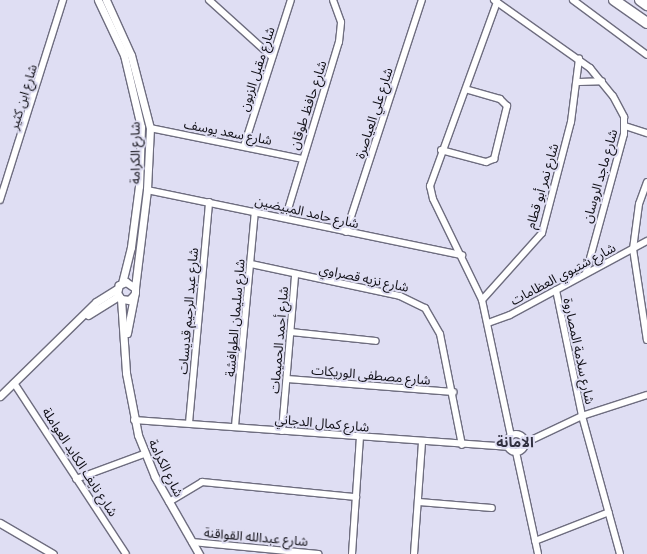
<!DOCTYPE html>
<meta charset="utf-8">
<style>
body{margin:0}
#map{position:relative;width:647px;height:554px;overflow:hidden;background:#dfdef3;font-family:"Exo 2","Noto Sans Arabic",sans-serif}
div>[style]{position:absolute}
.roads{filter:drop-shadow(1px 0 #6e6d7f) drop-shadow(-1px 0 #6e6d7f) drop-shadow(0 1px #6e6d7f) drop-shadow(0 -1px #6e6d7f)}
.minor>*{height:6px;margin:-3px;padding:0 3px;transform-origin:3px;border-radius:3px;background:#fff}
.minor>.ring{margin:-3px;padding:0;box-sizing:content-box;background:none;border:6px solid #fff;border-radius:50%}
.tertiary>*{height:7px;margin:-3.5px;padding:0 3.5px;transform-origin:3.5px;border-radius:3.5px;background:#fff}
.trunk>*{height:10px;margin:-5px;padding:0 5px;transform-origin:5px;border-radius:5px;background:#fff}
span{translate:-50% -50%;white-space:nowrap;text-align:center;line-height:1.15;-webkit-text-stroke:4px #dfdef3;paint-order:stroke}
.street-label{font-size:13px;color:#0f0e15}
.neighbourhood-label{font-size:14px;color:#313040;font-weight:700}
</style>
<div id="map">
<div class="roads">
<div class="minor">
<i style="left:209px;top:0;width:85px;rotate:42.1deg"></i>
<i style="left:494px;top:0;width:118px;rotate:35.3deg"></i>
<i style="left:590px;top:68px;width:36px;rotate:51deg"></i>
<i style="left:613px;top:96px;width:24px;rotate:62deg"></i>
<i style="left:624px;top:117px;width:17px;rotate:90deg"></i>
<i style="left:624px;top:134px;width:144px;rotate:105.3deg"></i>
<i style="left:573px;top:0;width:92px;rotate:36.6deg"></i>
<i style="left:497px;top:2px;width:196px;rotate:110deg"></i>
<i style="left:430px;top:186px;width:13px;rotate:77deg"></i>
<i style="left:433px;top:199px;width:112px;rotate:64.1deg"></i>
<i style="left:482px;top:300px;width:139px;rotate:78deg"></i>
<i style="left:579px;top:82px;width:23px;rotate:-2deg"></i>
<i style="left:625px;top:126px;width:23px;rotate:18deg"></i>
<i style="left:150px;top:128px;width:155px;rotate:11.5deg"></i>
<i style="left:244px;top:146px;width:153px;rotate:-72.2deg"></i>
<i style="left:441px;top:150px;width:47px;rotate:14.9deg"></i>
<i style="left:486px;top:162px;width:9px;rotate:-21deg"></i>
<i style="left:494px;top:159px;width:55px;rotate:-76.2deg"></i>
<i style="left:507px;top:106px;width:10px;rotate:-135deg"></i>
<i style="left:500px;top:99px;width:35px;rotate:-164deg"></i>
<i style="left:647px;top:182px;width:23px;rotate:110deg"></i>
<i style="left:639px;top:204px;width:45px;rotate:97.6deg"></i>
<i style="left:633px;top:249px;width:92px;rotate:81.3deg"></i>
<i style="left:147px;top:190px;width:322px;rotate:11.7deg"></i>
<i style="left:0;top:200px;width:210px;rotate:-72.5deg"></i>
<i style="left:286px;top:216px;width:182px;rotate:-73.1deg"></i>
<i style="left:339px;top:42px;width:20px;rotate:-84deg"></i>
<i style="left:341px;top:22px;width:23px;rotate:-110deg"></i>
<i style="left:346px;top:232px;width:244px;rotate:-71.9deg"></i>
<i style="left:251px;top:264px;width:152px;rotate:12.1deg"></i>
<i style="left:400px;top:296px;width:28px;rotate:26deg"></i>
<i style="left:425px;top:308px;width:30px;rotate:60deg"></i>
<i style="left:440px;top:334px;width:113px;rotate:78.8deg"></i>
<i style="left:556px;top:290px;width:129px;rotate:78.3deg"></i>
<i style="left:582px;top:416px;width:143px;rotate:74.6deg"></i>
<i style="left:482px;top:300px;width:90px;rotate:-48.2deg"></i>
<i style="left:542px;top:233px;width:115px;rotate:-75.4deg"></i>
<i style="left:571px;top:122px;width:64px;rotate:-82.8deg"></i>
<i style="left:488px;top:323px;width:23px;rotate:-20deg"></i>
<i style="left:510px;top:315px;width:156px;rotate:-28.4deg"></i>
<i style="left:291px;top:332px;width:85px;rotate:6deg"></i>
<i style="left:287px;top:379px;width:167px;rotate:4.5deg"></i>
<i style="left:14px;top:383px;width:204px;rotate:56.8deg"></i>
<i style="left:134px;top:420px;width:374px;rotate:4.1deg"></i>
<i style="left:189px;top:423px;width:222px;rotate:-84.8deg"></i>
<i style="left:235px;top:426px;width:216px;rotate:-84.7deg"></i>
<i style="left:282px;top:431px;width:157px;rotate:-85.2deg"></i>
<i class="ring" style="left:507px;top:434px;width:12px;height:12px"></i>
<i style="left:525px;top:443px;width:63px;rotate:-25.3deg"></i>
<i style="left:582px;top:416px;width:68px;rotate:-17.9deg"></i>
<i style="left:516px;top:452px;width:104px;rotate:77.8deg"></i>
<i style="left:76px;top:479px;width:72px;rotate:-20.2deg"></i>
<i style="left:169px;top:502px;width:39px;rotate:-31deg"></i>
<i style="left:202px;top:482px;width:155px;rotate:5.6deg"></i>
<i style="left:419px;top:502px;width:73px;rotate:4.7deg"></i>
<i style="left:535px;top:541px;width:79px;rotate:-21.4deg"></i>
<i style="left:192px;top:542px;width:127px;rotate:5.4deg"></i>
<i style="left:352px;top:554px;width:116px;rotate:-86.1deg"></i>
<i style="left:414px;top:554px;width:111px;rotate:-85.9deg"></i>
</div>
<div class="tertiary">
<i style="left:98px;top:0;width:61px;rotate:64.7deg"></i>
<i style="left:124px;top:55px;width:74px;rotate:76.7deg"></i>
<i style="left:141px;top:127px;width:59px;rotate:91.9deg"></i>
<i style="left:139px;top:186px;width:62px;rotate:97.5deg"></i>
<i style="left:131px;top:247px;width:37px;rotate:104deg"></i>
<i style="left:106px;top:0;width:60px;rotate:65.6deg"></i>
<i style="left:131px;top:55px;width:75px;rotate:75.4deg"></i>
<i style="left:150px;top:128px;width:62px;rotate:92.8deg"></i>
<i style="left:147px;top:190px;width:99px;rotate:97deg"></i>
<i style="left:121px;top:299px;width:74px;rotate:86.1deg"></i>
<i style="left:126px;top:373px;width:63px;rotate:79deg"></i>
<i style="left:138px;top:435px;width:45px;rotate:68deg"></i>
<i style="left:155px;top:477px;width:89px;rotate:60.3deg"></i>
<i style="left:88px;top:315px;width:36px;rotate:-32deg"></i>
<i style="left:127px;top:333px;width:42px;rotate:-79deg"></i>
<i style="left:135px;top:292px;width:4px;rotate:-90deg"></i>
<i style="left:135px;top:288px;width:11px;rotate:-146deg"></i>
<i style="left:126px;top:282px;width:8px;rotate:157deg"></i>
<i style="left:119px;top:285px;width:8px;rotate:104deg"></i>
<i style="left:117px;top:293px;width:7px;rotate:56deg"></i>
<i style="left:121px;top:299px;width:8px;rotate:7deg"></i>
<i style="left:129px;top:300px;width:7px;rotate:-45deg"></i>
<i style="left:0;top:396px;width:134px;rotate:-44.4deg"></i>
<i style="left:96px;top:302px;width:25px;rotate:-32deg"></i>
<i style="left:0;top:523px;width:61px;rotate:30.3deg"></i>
</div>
<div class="trunk">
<i style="left:614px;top:0;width:40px;rotate:34.9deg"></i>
<i style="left:640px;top:0;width:9px;rotate:36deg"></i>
</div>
</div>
<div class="street-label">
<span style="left:257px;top:69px;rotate:-72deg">شارع مقبل الزبون</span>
<span style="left:23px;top:97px;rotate:-73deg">شارع ابن كثير</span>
<span style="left:308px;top:105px;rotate:-72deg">شارع حافظ طوقان</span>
<span style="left:374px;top:113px;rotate:-72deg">شارع علي العياصرة</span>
<span style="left:228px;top:132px;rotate:11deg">شارع سعد يوسف</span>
<span style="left:135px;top:153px;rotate:-90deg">شارع الكرامة</span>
<span style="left:600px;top:176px;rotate:-74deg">شارع ماجد الروسان</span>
<span style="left:542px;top:186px;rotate:-74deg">شارع نمر أبو قطام</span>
<span style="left:307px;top:212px;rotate:13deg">شارع حامد المبيضين</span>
<span style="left:563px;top:274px;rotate:-28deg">شارع شتيوي العظامات</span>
<span style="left:364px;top:278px;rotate:12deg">شارع نزيه قصراوي</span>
<span style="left:188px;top:311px;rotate:-85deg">شارع عبد الرحيم قديسات</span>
<span style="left:235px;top:318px;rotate:-85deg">شارع سليمان الطوافشة</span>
<span style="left:279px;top:340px;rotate:-85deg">شارع أحمد الحميمات</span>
<span style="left:579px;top:351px;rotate:78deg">شارع سلامة المصاروة</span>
<span style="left:371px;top:375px;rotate:5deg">شارع مصطفى الوريكات</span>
<span style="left:322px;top:423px;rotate:5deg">شارع كمال الدجاني</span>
<span style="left:80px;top:462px;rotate:57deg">شارع نايف الكايد العواملة</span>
<span style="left:166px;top:468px;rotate:64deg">شارع الكرامة</span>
<span style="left:256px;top:537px;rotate:5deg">شارع عبدالله القواقنة</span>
</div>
<div class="neighbourhood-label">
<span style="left:515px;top:442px">الامانة</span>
</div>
</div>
